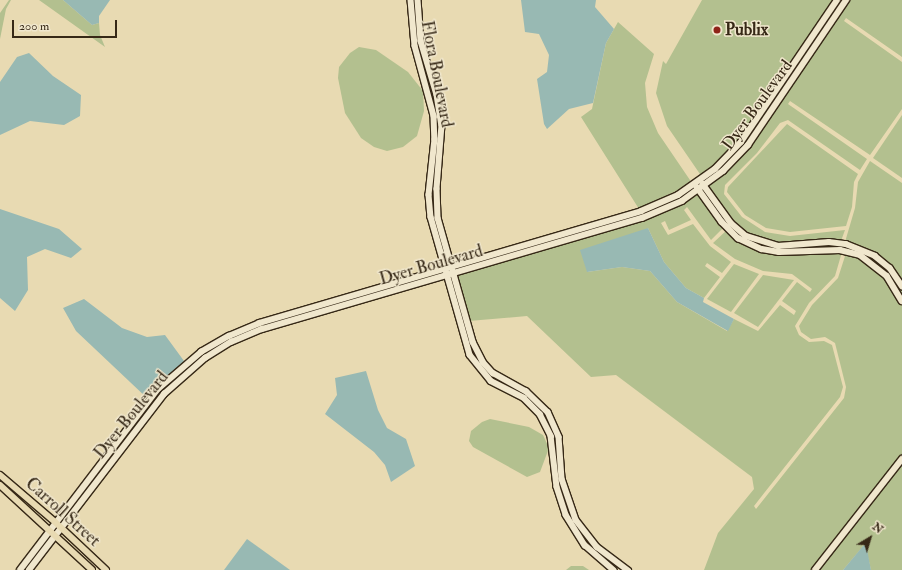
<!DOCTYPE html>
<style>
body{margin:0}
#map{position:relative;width:902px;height:570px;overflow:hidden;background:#e8dab2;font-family:"IM FELL Double Pica",serif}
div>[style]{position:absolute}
.green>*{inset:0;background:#b3c08f}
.water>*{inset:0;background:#98b9b3}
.roads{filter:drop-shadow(1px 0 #362816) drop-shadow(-1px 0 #362816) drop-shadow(0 1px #362816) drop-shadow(0 -1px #362816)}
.secondary>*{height:5.5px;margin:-2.75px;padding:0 2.75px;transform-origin:2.75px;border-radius:2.75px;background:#f0e7cd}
.primary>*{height:6px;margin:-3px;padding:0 3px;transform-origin:3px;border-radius:3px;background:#e8dab2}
.dots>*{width:11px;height:11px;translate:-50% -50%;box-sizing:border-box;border:2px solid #f0e7cd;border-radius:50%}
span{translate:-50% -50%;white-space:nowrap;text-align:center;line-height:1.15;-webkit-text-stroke:3px #f0e7cd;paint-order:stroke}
.poi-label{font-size:17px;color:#362816;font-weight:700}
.left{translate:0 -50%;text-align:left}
.street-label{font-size:17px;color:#362816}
.north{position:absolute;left:850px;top:518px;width:40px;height:40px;-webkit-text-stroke:3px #f0e7cd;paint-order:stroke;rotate:38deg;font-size:11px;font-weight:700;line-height:16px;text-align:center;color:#362816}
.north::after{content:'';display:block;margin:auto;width:14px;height:18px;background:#362816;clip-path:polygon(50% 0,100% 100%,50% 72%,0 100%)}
.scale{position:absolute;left:12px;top:20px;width:105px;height:18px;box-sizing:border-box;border:2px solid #362816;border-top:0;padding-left:5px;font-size:12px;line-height:14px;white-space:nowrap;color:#362816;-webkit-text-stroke:3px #f0e7cd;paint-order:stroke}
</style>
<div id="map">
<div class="green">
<i style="clip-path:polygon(9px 0,11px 0,6px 9px,0 39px,0 13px)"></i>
<i style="clip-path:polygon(39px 0,63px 0,92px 25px,99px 23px,100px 35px,105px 47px)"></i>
<i style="clip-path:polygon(702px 0,835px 0,754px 122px,728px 154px,702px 177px,667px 126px,656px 93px,663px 61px,666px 64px)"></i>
<i style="clip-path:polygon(848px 0,902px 0,902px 57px,846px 18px,844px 21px,902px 62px,902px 109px,870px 155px,790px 101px,788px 104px,867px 159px,860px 170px,788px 120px,780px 123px,757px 153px,725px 185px,724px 194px,742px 217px,765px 232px,790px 236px,845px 230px,841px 241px,779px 244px,748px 235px,733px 221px,707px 186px,724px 173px,750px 146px)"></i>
<i style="clip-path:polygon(618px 22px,654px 54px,645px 83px,647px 107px,658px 133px,692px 183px,639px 209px,581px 117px,592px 109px,606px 43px)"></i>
<i style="clip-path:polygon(359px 47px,376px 50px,408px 72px,423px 91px,424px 111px,417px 136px,403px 147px,387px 151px,374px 147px,361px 138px,345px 113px,338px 78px,339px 67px,350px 53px)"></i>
<i style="clip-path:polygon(794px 68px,760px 126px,734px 158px,705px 183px,704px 180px,743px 143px)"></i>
<i style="clip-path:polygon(902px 115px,902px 178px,873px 158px)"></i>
<i style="clip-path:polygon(787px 124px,858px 174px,854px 182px,852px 207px,846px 226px,790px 232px,766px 228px,745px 215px,727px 192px,728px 187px)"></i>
<i style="clip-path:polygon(870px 161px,902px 183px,902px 282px,874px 254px,845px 242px,855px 208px,858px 182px)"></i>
<i style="clip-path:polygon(694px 186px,696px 189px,681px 199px,642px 216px,455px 271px,454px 268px,642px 213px)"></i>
<i style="clip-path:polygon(698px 193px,724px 227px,711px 240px,687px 207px,684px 210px,691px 220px,669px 230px,665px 221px,661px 223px,668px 235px,693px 224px,710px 246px,731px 262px,722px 273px,707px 263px,705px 266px,720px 277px,704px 298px,686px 288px,664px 262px,648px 228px,587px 272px,622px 267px,650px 271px,677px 302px,727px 331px,734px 319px,758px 331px,780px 305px,794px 315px,796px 311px,782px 301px,797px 282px,810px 292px,812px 289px,792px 274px,763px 271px,735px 259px,713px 243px,727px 230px,738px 240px,779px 254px,842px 252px,835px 276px,809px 303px,795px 326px,799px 335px,809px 342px,824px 341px,832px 345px,843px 387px,840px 397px,754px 506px,756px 509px,844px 398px,846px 387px,835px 343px,825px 337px,811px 339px,801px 332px,799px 326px,812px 305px,838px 278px,846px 253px,859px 257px,886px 277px,902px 306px,902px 456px,813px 570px,704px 570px,718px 533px,754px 489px,752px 477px,616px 375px,591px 377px,527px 316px,469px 321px,456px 274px,643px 220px)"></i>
<i style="clip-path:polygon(731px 225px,747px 239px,778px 248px,828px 244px,841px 245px,842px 248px,803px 251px,763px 248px,740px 236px)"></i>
<i style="clip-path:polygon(845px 246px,873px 258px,889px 269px,902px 290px,902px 296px,889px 275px,878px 264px,861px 253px,846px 249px)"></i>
<i style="clip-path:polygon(734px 264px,759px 274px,731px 312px,707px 299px)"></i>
<i style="clip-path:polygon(763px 275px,794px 280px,758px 327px,734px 313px)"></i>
<i style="clip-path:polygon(490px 419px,529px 427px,543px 435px,549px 448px,540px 472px,527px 477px,473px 447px,469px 441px,471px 431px,482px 422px)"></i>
<i style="clip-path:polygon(902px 461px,902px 570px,871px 570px,865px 544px,843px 570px,818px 570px)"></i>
<i style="clip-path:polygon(571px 566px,583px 566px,589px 570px,566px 570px)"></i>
</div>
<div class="water">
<i style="clip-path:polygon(63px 0,110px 0,99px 16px,99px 23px,92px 25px)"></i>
<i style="clip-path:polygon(521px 0,596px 0,595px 7px,614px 29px,606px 43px,593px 103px,569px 109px,547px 129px,544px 124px,537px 79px,547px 72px,549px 55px,539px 34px,525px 32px)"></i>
<i style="clip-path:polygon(29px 53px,53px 76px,81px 95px,80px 116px,64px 125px,30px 121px,0 135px,0 82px,17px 57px)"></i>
<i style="clip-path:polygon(0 209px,59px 229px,82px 249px,71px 258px,45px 249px,27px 257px,28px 290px,15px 311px,0 298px)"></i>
<i style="clip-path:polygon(648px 228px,664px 262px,686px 288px,704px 298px,703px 302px,734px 319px,728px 331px,677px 302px,650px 271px,622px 267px,587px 272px,580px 250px)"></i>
<i style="clip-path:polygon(84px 299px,122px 328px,147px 337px,165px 335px,184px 361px,148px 399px,76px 331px,63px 308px)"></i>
<i style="clip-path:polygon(366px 371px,378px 410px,387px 428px,406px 439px,415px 466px,391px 482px,385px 465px,374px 452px,325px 414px,337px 395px,335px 378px)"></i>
<i style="clip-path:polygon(247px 539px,290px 570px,224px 570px)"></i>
<i style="clip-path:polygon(866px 544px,871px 570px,843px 570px,863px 546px)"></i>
</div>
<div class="roads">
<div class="secondary">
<i style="left:411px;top:0;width:46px;rotate:85deg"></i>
<i style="left:415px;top:46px;width:73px;rotate:74.8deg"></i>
<i style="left:434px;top:116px;width:23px;rotate:88deg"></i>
<i style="left:435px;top:139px;width:56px;rotate:96.1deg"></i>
<i style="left:429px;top:195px;width:22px;rotate:85deg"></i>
<i style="left:431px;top:217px;width:143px;rotate:74.2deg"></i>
<i style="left:470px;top:355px;width:33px;rotate:51deg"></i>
<i style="left:491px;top:381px;width:37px;rotate:27deg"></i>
<i style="left:524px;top:398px;width:23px;rotate:45deg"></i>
<i style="left:540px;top:414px;width:25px;rotate:63deg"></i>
<i style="left:551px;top:436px;width:51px;rotate:83.3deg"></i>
<i style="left:557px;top:487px;width:29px;rotate:72deg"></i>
<i style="left:566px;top:515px;width:36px;rotate:58deg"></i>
<i style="left:585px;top:545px;width:38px;rotate:41deg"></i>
<i style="left:418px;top:0;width:41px;rotate:85.8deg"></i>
<i style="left:421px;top:41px;width:56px;rotate:73.5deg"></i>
<i style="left:437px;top:95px;width:30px;rotate:81deg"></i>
<i style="left:442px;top:125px;width:64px;rotate:94.5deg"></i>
<i style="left:437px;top:189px;width:29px;rotate:88deg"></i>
<i style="left:438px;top:218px;width:129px;rotate:74.2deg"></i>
<i style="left:473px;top:342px;width:22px;rotate:63deg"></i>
<i style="left:483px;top:362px;width:15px;rotate:48deg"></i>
<i style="left:493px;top:373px;width:38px;rotate:29deg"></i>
<i style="left:526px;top:391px;width:30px;rotate:44deg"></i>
<i style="left:548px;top:412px;width:27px;rotate:66deg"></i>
<i style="left:559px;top:437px;width:42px;rotate:85.9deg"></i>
<i style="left:562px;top:479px;width:43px;rotate:71.1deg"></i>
<i style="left:576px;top:520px;width:34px;rotate:52deg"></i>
<i style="left:597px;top:547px;width:39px;rotate:37deg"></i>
<i style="left:703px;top:184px;width:48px;rotate:54.3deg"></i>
<i style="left:731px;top:223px;width:20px;rotate:41deg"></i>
<i style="left:746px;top:236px;width:34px;rotate:17deg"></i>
<i style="left:778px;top:246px;width:51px;rotate:-4.5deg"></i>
<i style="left:829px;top:242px;width:17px;rotate:7deg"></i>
<i style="left:846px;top:244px;width:31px;rotate:22deg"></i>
<i style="left:875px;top:256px;width:19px;rotate:39deg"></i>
<i style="left:890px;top:268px;width:22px;rotate:56deg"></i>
<i style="left:697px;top:187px;width:43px;rotate:54.5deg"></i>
<i style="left:722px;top:222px;width:23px;rotate:45deg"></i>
<i style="left:738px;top:238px;width:26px;rotate:25deg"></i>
<i style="left:762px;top:249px;width:17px;rotate:10deg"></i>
<i style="left:779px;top:252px;width:61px;rotate:-1.9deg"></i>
<i style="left:840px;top:250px;width:21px;rotate:14deg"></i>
<i style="left:860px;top:255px;width:34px;rotate:38deg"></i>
<i style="left:887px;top:276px;width:29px;rotate:59deg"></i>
<i style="left:20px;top:570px;width:228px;rotate:-52.7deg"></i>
<i style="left:158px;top:389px;width:57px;rotate:-40.7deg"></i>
<i style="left:201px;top:352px;width:32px;rotate:-30deg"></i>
<i style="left:229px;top:336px;width:33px;rotate:-23deg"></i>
<i style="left:259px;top:323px;width:398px;rotate:-16.3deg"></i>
<i style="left:641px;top:211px;width:40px;rotate:-23.4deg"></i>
<i style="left:678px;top:195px;width:45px;rotate:-35.1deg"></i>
<i style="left:715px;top:169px;width:37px;rotate:-46deg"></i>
<i style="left:741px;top:142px;width:171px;rotate:-55.9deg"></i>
<i style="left:29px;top:570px;width:222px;rotate:-52.5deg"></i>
<i style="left:164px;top:394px;width:55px;rotate:-41.3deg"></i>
<i style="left:205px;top:358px;width:31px;rotate:-32deg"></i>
<i style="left:231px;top:342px;width:34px;rotate:-23deg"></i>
<i style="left:262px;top:329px;width:396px;rotate:-16.3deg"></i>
<i style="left:642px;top:218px;width:43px;rotate:-23deg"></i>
<i style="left:682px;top:201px;width:51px;rotate:-36.2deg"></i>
<i style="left:723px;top:171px;width:36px;rotate:-46deg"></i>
<i style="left:748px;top:145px;width:175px;rotate:-55.9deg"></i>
<i style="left:815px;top:570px;width:141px;rotate:-51.9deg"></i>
</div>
<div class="primary">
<i style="left:0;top:475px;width:72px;rotate:40.5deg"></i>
<i style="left:55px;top:522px;width:70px;rotate:43.3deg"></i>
<i style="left:0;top:485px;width:125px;rotate:42.7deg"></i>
</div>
</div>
<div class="dots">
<i style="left:717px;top:30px;background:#8f2418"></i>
</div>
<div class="poi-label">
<span class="left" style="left:725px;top:30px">Publix</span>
</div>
<div class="street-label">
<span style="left:437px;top:74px;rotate:79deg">Flora Boulevard</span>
<span style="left:757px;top:105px;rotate:-54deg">Dyer Boulevard</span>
<span style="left:431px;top:265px;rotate:-16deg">Dyer Boulevard</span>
<span style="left:131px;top:415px;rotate:-51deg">Dyer Boulevard</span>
<span style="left:63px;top:512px;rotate:42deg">Carroll Street</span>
</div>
<div class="north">N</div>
<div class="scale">200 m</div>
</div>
